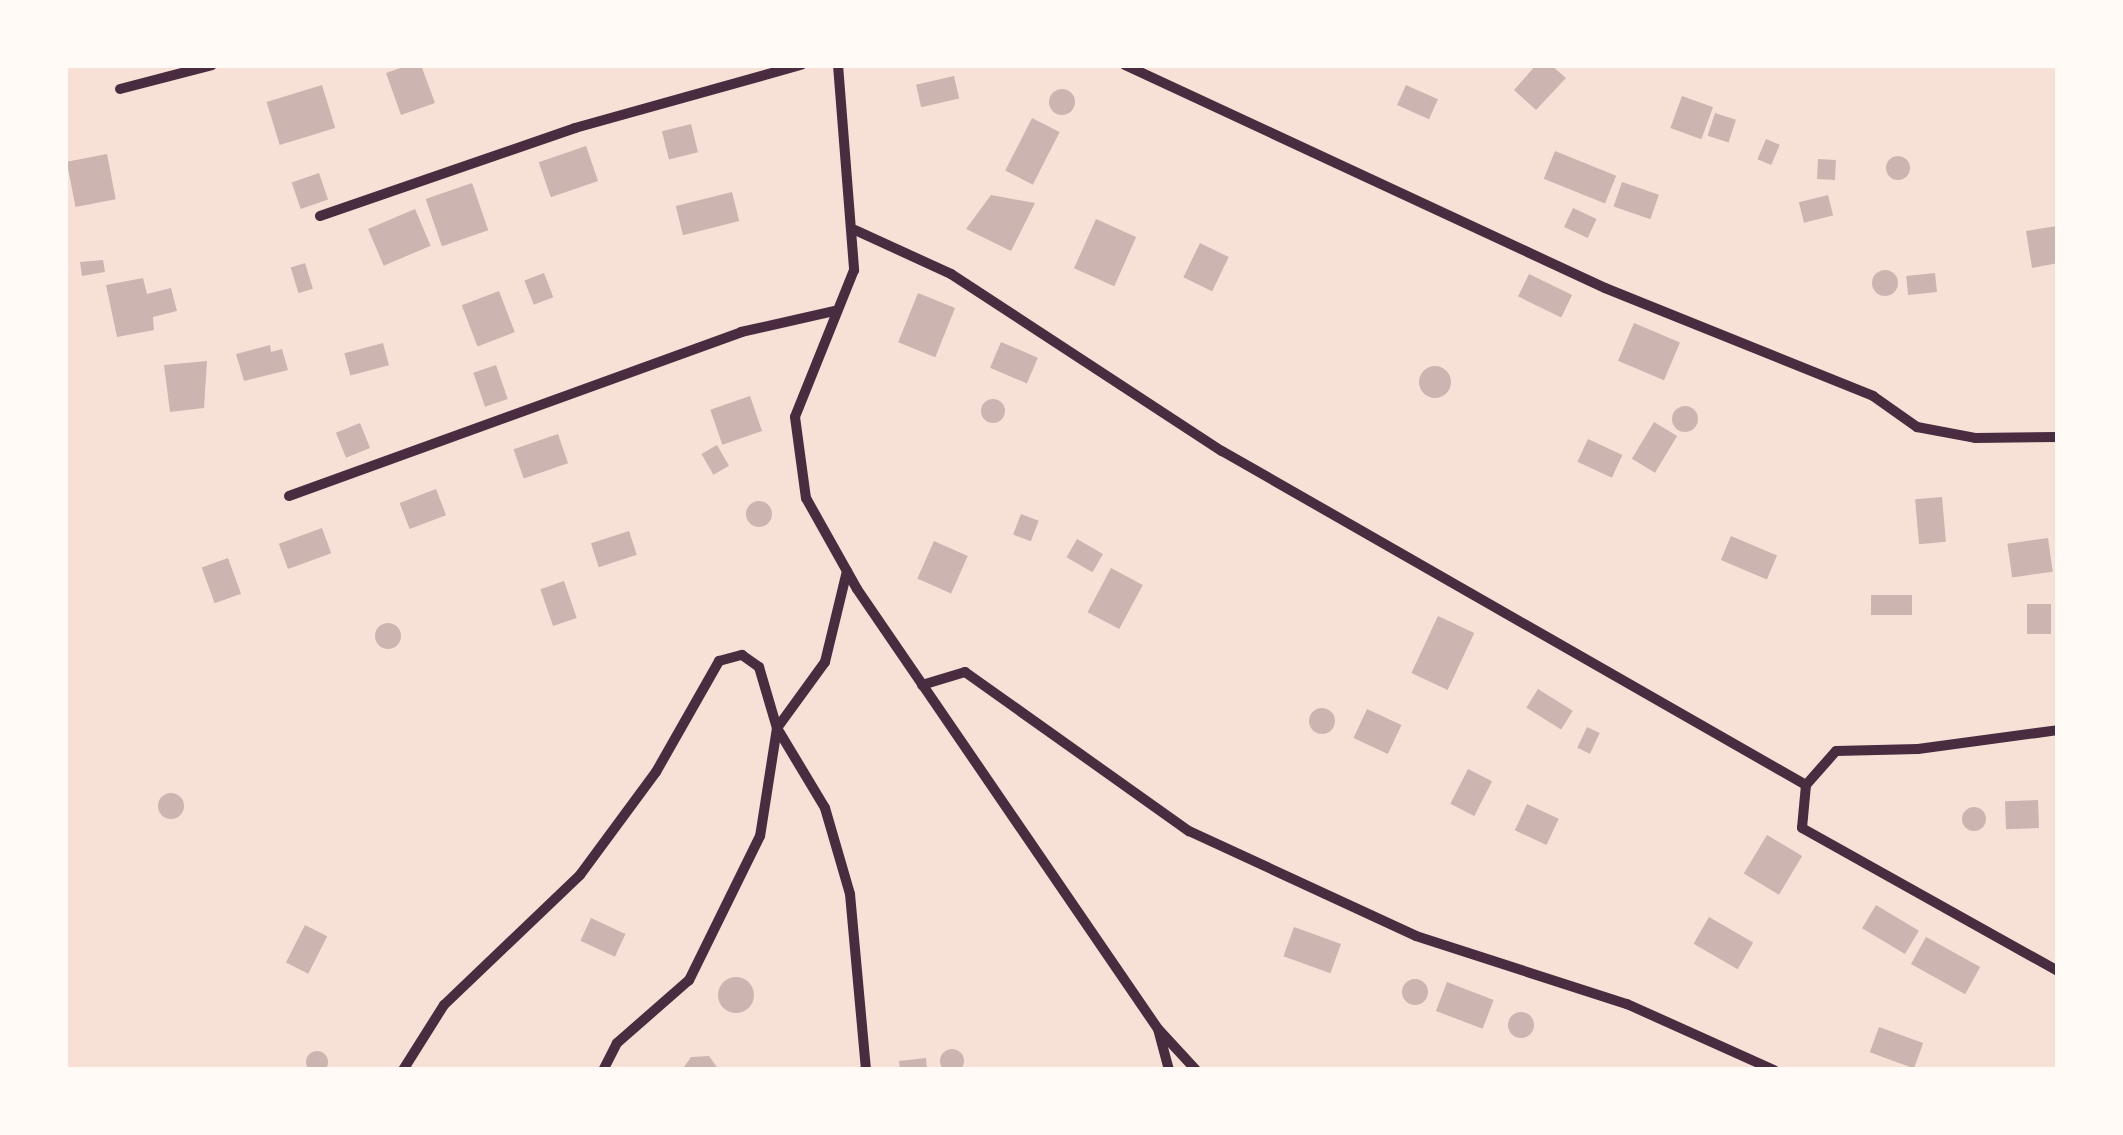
<!DOCTYPE html>
<style>
body{margin:0}
#map{position:relative;width:2123px;height:1135px;overflow:hidden;background:#f7e1d7;font-family:"Nunito Sans",sans-serif}
div>[style]{position:absolute}
.building>*{inset:0;background:#ccb4b1;transform-origin:0 0}
.round{border-radius:50%}
.minor>*{height:10px;margin:-5px;padding:0 5px;transform-origin:5px;border-radius:5px;background:#4a2c40}
span{translate:-50% -50%;white-space:nowrap;text-align:center;line-height:1.15;-webkit-text-stroke:8px #fffaf5;paint-order:stroke}
.frame{position:absolute;inset:0;border:68px solid #fffaf5;pointer-events:none}
</style>
<div id="map">
<div class="building">
<i style="clip-path:polygon(409px 65px,421px 65px,435px 103px,401px 115px,386px 73px)"></i>
<i style="clip-path:polygon(1536px 65px,1551px 65px,1566px 78px,1536px 110px,1514px 90px)"></i>
<i style="left:954px;top:76px;width:23px;height:39px;rotate:77deg"></i>
<i style="left:322px;top:85px;width:45px;height:58px;rotate:73deg"></i>
<i style="left:1406px;top:85px;width:35px;height:22px;rotate:24deg"></i>
<i class="round" style="left:1049px;top:89px;width:26px;height:26px"></i>
<i style="left:1682px;top:96px;width:33px;height:34px;rotate:20deg"></i>
<i style="left:1715px;top:113px;width:22px;height:24px;rotate:18deg"></i>
<i style="left:1032px;top:118px;width:31px;height:59px;rotate:27deg"></i>
<i style="left:691px;top:124px;width:29px;height:30px;rotate:76deg"></i>
<i style="left:1766px;top:139px;width:15px;height:22px;rotate:23deg"></i>
<i style="left:586px;top:146px;width:37px;height:50px;rotate:71deg"></i>
<i style="left:1555px;top:151px;width:66px;height:30px;rotate:22deg"></i>
<i style="left:107px;top:154px;width:46px;height:41px;rotate:79deg"></i>
<i class="round" style="left:1886px;top:156px;width:24px;height:24px"></i>
<i style="left:1818px;top:159px;width:18px;height:20px;rotate:3deg"></i>
<i style="left:319px;top:173px;width:28px;height:29px;rotate:71deg"></i>
<i style="left:1622px;top:182px;width:39px;height:26px;rotate:19deg"></i>
<i style="left:472px;top:183px;width:50px;height:49px;rotate:71deg"></i>
<i style="left:732px;top:192px;width:30px;height:58px;rotate:76deg"></i>
<i style="clip-path:polygon(991px 195px,1035px 203px,1011px 251px,966px 229px)"></i>
<i style="left:1828px;top:195px;width:21px;height:30px;rotate:76deg"></i>
<i style="left:1573px;top:208px;width:26px;height:21px;rotate:25deg"></i>
<i style="left:415px;top:209px;width:40px;height:51px;rotate:67deg"></i>
<i style="left:1096px;top:219px;width:44px;height:54px;rotate:24deg"></i>
<i style="clip-path:polygon(2056px 226px,2058px 263px,2032px 268px,2026px 231px)"></i>
<i style="left:1200px;top:243px;width:32px;height:38px;rotate:26deg"></i>
<i style="clip-path:polygon(103px 260px,105px 272px,82px 276px,80px 262px)"></i>
<i style="left:305px;top:263px;width:27px;height:15px;rotate:73deg"></i>
<i class="round" style="left:1872px;top:270px;width:26px;height:26px"></i>
<i style="left:544px;top:273px;width:26px;height:21px;rotate:69deg"></i>
<i style="left:1935px;top:273px;width:19px;height:29px;rotate:84deg"></i>
<i style="left:1529px;top:274px;width:48px;height:25px;rotate:26deg"></i>
<i style="clip-path:polygon(143px 278px,147px 294px,171px 288px,177px 311px,153px 317px,154px 330px,117px 337px,106px 285px)"></i>
<i style="left:499px;top:291px;width:44px;height:40px;rotate:69deg"></i>
<i style="left:918px;top:293px;width:40px;height:53px;rotate:22deg"></i>
<i style="left:1634px;top:323px;width:50px;height:41px;rotate:23deg"></i>
<i style="left:1001px;top:342px;width:40px;height:28px;rotate:23deg"></i>
<i style="left:383px;top:343px;width:23px;height:40px;rotate:75deg"></i>
<i style="clip-path:polygon(270px 345px,271px 352px,282px 349px,288px 370px,244px 381px,236px 354px)"></i>
<i style="clip-path:polygon(207px 361px,204px 408px,170px 412px,164px 365px)"></i>
<i style="left:496px;top:365px;width:36px;height:24px;rotate:71deg"></i>
<i class="round" style="left:1419px;top:366px;width:32px;height:32px"></i>
<i style="left:750px;top:396px;width:37px;height:42px;rotate:71deg"></i>
<i class="round" style="left:981px;top:399px;width:24px;height:24px"></i>
<i class="round" style="left:1672px;top:406px;width:26px;height:26px"></i>
<i style="left:1654px;top:422px;width:27px;height:43px;rotate:31deg"></i>
<i style="left:360px;top:423px;width:27px;height:26px;rotate:68deg"></i>
<i style="left:558px;top:434px;width:31px;height:47px;rotate:71deg"></i>
<i style="left:1588px;top:439px;width:38px;height:25px;rotate:25deg"></i>
<i style="left:717px;top:445px;width:24px;height:18px;rotate:60deg"></i>
<i style="left:436px;top:489px;width:28px;height:39px;rotate:69deg"></i>
<i style="left:1942px;top:497px;width:45px;height:27px;rotate:85deg"></i>
<i class="round" style="left:746px;top:501px;width:26px;height:26px"></i>
<i style="left:1021px;top:514px;width:19px;height:22px;rotate:21deg"></i>
<i style="left:322px;top:528px;width:27px;height:46px;rotate:70deg"></i>
<i style="left:629px;top:531px;width:25px;height:40px;rotate:72deg"></i>
<i style="left:1731px;top:536px;width:50px;height:26px;rotate:23deg"></i>
<i style="left:2048px;top:538px;width:34px;height:41px;rotate:82deg"></i>
<i style="left:1077px;top:539px;width:30px;height:21px;rotate:30deg"></i>
<i style="left:934px;top:541px;width:37px;height:41px;rotate:24deg"></i>
<i style="left:228px;top:558px;width:38px;height:28px;rotate:70deg"></i>
<i style="left:1111px;top:568px;width:36px;height:50px;rotate:28deg"></i>
<i style="left:564px;top:581px;width:39px;height:25px;rotate:71deg"></i>
<i style="left:1912px;top:595px;width:20px;height:41px;rotate:90deg"></i>
<i style="left:2027px;top:604px;width:24px;height:30px"></i>
<i style="left:1438px;top:616px;width:40px;height:63px;rotate:25deg"></i>
<i class="round" style="left:375px;top:623px;width:26px;height:26px"></i>
<i style="left:1538px;top:689px;width:41px;height:22px;rotate:32deg"></i>
<i class="round" style="left:1309px;top:708px;width:26px;height:26px"></i>
<i style="left:1367px;top:709px;width:38px;height:32px;rotate:25deg"></i>
<i style="left:1587px;top:727px;width:14px;height:23px;rotate:25deg"></i>
<i style="left:1468px;top:769px;width:27px;height:39px;rotate:27deg"></i>
<i class="round" style="left:158px;top:793px;width:26px;height:26px"></i>
<i style="left:2038px;top:800px;width:28px;height:33px;rotate:88deg"></i>
<i style="left:1527px;top:804px;width:35px;height:29px;rotate:25deg"></i>
<i class="round" style="left:1962px;top:807px;width:24px;height:24px"></i>
<i style="left:1767px;top:835px;width:41px;height:45px;rotate:31deg"></i>
<i style="left:1876px;top:905px;width:50px;height:27px;rotate:31deg"></i>
<i style="left:1709px;top:917px;width:51px;height:31px;rotate:30deg"></i>
<i style="left:591px;top:918px;width:38px;height:25px;rotate:25deg"></i>
<i style="left:305px;top:925px;width:25px;height:42px;rotate:27deg"></i>
<i style="left:1294px;top:927px;width:50px;height:31px;rotate:20deg"></i>
<i style="left:1926px;top:937px;width:62px;height:31px;rotate:29deg"></i>
<i class="round" style="left:718px;top:977px;width:36px;height:36px"></i>
<i class="round" style="left:1402px;top:979px;width:26px;height:26px"></i>
<i style="left:1447px;top:982px;width:50px;height:31px;rotate:21deg"></i>
<i class="round" style="left:1508px;top:1012px;width:26px;height:26px"></i>
<i style="left:1879px;top:1027px;width:47px;height:27px;rotate:20deg"></i>
<i class="round" style="left:940px;top:1049px;width:24px;height:24px"></i>
<i class="round" style="left:306px;top:1051px;width:22px;height:22px"></i>
<i style="clip-path:polygon(709px 1056px,719px 1070px,682px 1070px,691px 1057px)"></i>
<i style="clip-path:polygon(926px 1058px,927px 1070px,900px 1070px,899px 1061px)"></i>
</div>
<div class="minor">
<i style="left:838px;top:65px;width:206px;rotate:85.5deg"></i>
<i style="left:854px;top:270px;width:158px;rotate:111.9deg"></i>
<i style="left:795px;top:417px;width:82px;rotate:82.3deg"></i>
<i style="left:806px;top:498px;width:104px;rotate:60.7deg"></i>
<i style="left:857px;top:589px;width:533px;rotate:55.62deg"></i>
<i style="left:1158px;top:1029px;width:42px;rotate:75deg"></i>
<i style="left:1125px;top:65px;width:529px;rotate:24.92deg"></i>
<i style="left:1605px;top:288px;width:289px;rotate:21.9deg"></i>
<i style="left:1873px;top:396px;width:54px;rotate:35.2deg"></i>
<i style="left:1917px;top:427px;width:59px;rotate:10.7deg"></i>
<i style="left:1975px;top:438px;width:83px;rotate:-0.7deg"></i>
<i style="left:120px;top:89px;width:95px;rotate:-14.6deg"></i>
<i style="left:320px;top:216px;width:270px;rotate:-19deg"></i>
<i style="left:575px;top:128px;width:235px;rotate:-15.6deg"></i>
<i style="left:855px;top:230px;width:106px;rotate:24.6deg"></i>
<i style="left:951px;top:274px;width:324px;rotate:33.2deg"></i>
<i style="left:1222px;top:451px;width:673px;rotate:29.77deg"></i>
<i style="left:1806px;top:785px;width:43px;rotate:95.3deg"></i>
<i style="left:1802px;top:828px;width:293px;rotate:29.2deg"></i>
<i style="left:289px;top:496px;width:481px;rotate:-19.9deg"></i>
<i style="left:741px;top:332px;width:95px;rotate:-12.7deg"></i>
<i style="left:847px;top:571px;width:94px;rotate:103.6deg"></i>
<i style="left:825px;top:662px;width:82px;rotate:126deg"></i>
<i style="left:777px;top:728px;width:93px;rotate:59deg"></i>
<i style="left:825px;top:808px;width:90px;rotate:73.8deg"></i>
<i style="left:850px;top:894px;width:177px;rotate:84.8deg"></i>
<i style="left:922px;top:685px;width:45px;rotate:-16.8deg"></i>
<i style="left:965px;top:672px;width:275px;rotate:35.4deg"></i>
<i style="left:1189px;top:831px;width:250px;rotate:24.8deg"></i>
<i style="left:1416px;top:936px;width:222px;rotate:17.9deg"></i>
<i style="left:1627px;top:1004px;width:161px;rotate:24.2deg"></i>
<i style="left:1806px;top:785px;width:45px;rotate:-48.6deg"></i>
<i style="left:1836px;top:751px;width:82px;rotate:-1.4deg"></i>
<i style="left:1918px;top:749px;width:141px;rotate:-7.7deg"></i>
<i style="left:1159px;top:1030px;width:54px;rotate:47.2deg"></i>
<i style="left:403px;top:1070px;width:77px;rotate:-57.8deg"></i>
<i style="left:444px;top:1005px;width:188px;rotate:-43.7deg"></i>
<i style="left:580px;top:875px;width:128px;rotate:-53.6deg"></i>
<i style="left:656px;top:772px;width:128px;rotate:-60.4deg"></i>
<i style="left:719px;top:661px;width:24px;rotate:-15deg"></i>
<i style="left:742px;top:655px;width:21px;rotate:35deg"></i>
<i style="left:759px;top:667px;width:64px;rotate:73.6deg"></i>
<i style="left:777px;top:728px;width:109px;rotate:98.9deg"></i>
<i style="left:760px;top:836px;width:161px;rotate:116.2deg"></i>
<i style="left:689px;top:980px;width:96px;rotate:138.8deg"></i>
<i style="left:617px;top:1043px;width:30px;rotate:117deg"></i>
</div>
<div class="frame"></div>
</div>
